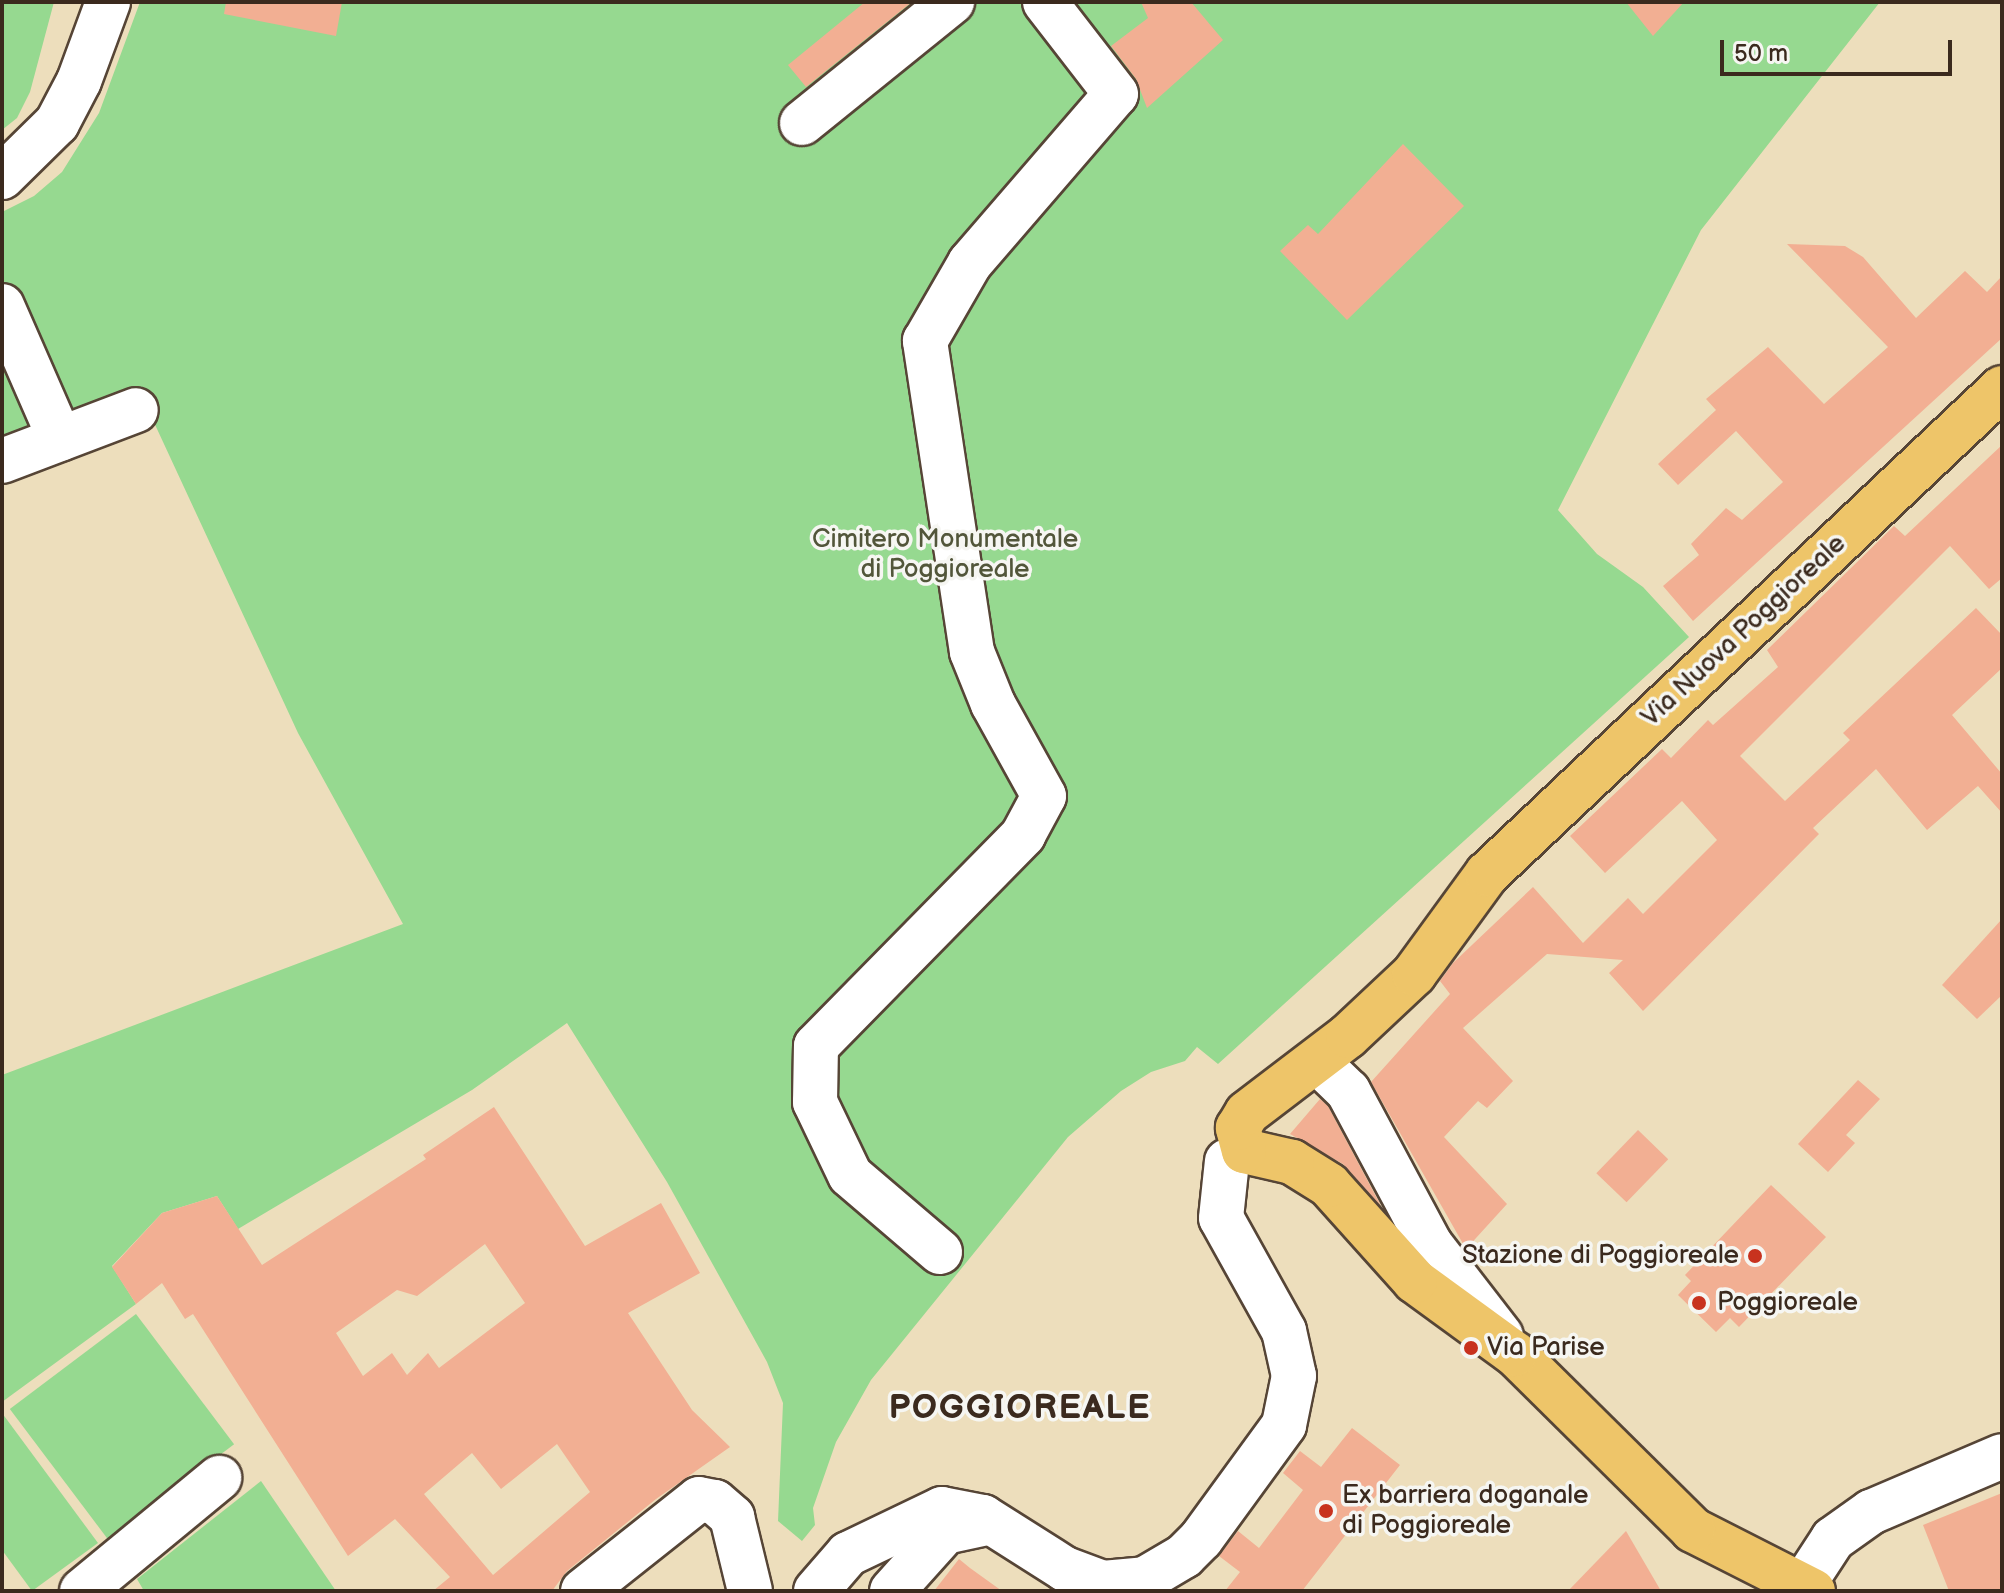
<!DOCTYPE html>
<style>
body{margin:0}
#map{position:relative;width:2004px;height:1593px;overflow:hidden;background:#eddebc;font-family:"Balsamiq Sans",sans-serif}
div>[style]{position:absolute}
.green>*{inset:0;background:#96d990;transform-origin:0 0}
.building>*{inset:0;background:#f2af93;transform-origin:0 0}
.roads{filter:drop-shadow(2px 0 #564536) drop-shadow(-2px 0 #564536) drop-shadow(0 2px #564536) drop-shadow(0 -2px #564536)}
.minor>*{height:44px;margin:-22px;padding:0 22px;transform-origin:22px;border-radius:22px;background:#fff}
.major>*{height:44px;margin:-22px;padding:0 22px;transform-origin:22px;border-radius:22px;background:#eec569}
.dots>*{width:22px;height:22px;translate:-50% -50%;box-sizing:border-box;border:4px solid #f6f6f2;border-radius:50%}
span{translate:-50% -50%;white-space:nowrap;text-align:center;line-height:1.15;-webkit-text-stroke:7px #f6f6f2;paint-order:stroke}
.park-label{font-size:26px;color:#52563a}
.street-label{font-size:26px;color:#3b2a1e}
.poi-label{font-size:26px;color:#3b2a1e}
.right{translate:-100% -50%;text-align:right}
.left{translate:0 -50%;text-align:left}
.district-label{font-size:34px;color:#3b2a1e;font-weight:700;letter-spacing:2px}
.frame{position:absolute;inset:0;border:4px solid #3b2a1e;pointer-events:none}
.scale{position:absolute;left:1720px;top:40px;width:232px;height:36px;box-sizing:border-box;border:4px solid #3b2a1e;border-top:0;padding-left:10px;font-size:24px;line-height:28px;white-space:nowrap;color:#3b2a1e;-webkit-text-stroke:6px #f6f6f2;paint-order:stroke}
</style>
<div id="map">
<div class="green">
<i style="clip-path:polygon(2px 2px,54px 2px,30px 92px,17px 118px,2px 130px)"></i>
<i style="clip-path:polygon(140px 2px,1880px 2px,1701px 230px,1558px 510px,1597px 554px,1643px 587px,1689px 637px,1218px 1064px,1197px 1047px,1185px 1061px,1151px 1072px,1121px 1091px,1068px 1137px,871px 1380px,836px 1442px,813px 1508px,815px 1525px,802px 1541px,778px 1521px,783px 1403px,767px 1362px,667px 1182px,567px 1023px,472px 1090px,238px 1229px,217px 1196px,162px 1213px,112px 1266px,136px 1304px,2px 1402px,2px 1075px,403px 924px,298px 733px,151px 416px,2px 473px,2px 212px,34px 196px,62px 172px,99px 113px)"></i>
<i style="left:136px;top:1314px;width:163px;height:158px;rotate:53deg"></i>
<i style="clip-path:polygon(2px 1413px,98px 1543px,32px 1591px,2px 1550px)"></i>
<i style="clip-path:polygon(261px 1481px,336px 1591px,144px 1591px,137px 1579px)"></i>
</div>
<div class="building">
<i style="clip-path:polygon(226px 2px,342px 2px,336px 36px,224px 14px)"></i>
<i style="clip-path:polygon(865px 2px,912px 2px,806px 87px,788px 65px)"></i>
<i style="clip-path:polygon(1141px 2px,1191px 2px,1223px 40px,1147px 108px,1136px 79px,1111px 46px,1148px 18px)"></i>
<i style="clip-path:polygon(1626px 2px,1684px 2px,1653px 36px)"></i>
<i style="clip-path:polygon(1403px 144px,1464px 206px,1347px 320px,1280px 251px,1308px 225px,1318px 234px)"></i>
<i style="clip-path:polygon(1787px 244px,1845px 246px,1863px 257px,1916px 318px,1965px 271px,1987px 292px,2002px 276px,2002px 338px,1693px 621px,1663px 586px,1699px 555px,1691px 544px,1726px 508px,1742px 520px,1783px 482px,1736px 431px,1678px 485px,1658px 464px,1716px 410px,1706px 399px,1768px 347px,1824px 404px,1888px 347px)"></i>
<i style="clip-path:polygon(2002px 445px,2002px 578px,1989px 589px,1950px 546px,1740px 756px,1785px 801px,1850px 740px,1843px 733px,1976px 608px,2002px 635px,2002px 668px,1952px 715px,2002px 774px,2002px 813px,1978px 786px,1927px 830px,1876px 769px,1813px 828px,1819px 834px,1643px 1011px,1609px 973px,1623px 960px,1547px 954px,1463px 1028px,1513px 1081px,1487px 1108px,1478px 1101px,1444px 1137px,1507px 1204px,1466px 1249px,1371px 1082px,1450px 994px,1440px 981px,1453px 963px,1533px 887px,1583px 943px,1628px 898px,1643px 914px,1717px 840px,1682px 801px,1605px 873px,1570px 836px,1662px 749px,1671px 758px,1708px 720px,1713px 725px,1778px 667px,1767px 650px,1894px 526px,1905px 536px)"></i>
<i style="clip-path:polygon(2002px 919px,2002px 995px,1977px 1019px,1942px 985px)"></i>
<i style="clip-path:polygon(1858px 1080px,1880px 1099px,1846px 1135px,1855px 1143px,1828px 1172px,1798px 1144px)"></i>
<i style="clip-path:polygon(1320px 1099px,1328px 1106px,1381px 1206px,1343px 1164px,1290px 1134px)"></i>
<i style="clip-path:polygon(evenodd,494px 1107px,585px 1246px,661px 1203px,700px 1273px,628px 1313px,692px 1410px,730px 1447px,656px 1499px,567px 1571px,552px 1591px,433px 1591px,450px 1577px,395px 1519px,348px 1556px,193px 1314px,185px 1319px,162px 1283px,136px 1304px,112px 1267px,162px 1213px,217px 1196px,262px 1265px,426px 1159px,423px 1155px,494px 1107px,485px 1244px,525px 1303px,439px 1368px,428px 1353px,407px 1375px,392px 1353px,363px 1376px,336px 1333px,397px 1290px,417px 1296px,485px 1244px,494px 1107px,557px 1444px,590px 1492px,493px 1575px,424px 1494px,472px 1453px,501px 1489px,557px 1444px)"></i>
<i style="left:1638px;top:1130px;width:42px;height:60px;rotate:44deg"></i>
<i style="clip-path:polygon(1771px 1185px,1826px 1237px,1739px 1327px,1730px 1318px,1716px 1332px,1678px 1295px,1691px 1281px,1685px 1275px)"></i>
<i style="clip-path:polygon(1352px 1428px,1400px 1465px,1302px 1591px,1225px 1591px,1240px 1572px,1219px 1556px,1238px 1531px,1259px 1548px,1303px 1490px,1283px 1473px,1300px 1451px,1321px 1467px)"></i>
<i style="clip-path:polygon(2002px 1493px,2002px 1591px,1949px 1591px,1923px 1525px)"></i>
<i style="clip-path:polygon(1626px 1531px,1661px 1591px,1568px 1591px)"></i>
<i style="clip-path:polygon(959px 1559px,970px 1568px,1002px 1591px,934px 1591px)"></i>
</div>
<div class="roads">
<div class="minor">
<i style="left:802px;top:123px;width:193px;rotate:-38.9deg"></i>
<i style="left:2px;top:177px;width:77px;rotate:-44.5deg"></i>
<i style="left:57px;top:123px;width:47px;rotate:-62.4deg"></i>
<i style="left:79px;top:81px;width:84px;rotate:-69.8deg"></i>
<i style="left:2px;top:306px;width:145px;rotate:66.4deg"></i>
<i style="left:2px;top:461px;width:143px;rotate:-20.8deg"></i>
<i style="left:1325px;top:1069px;width:32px;rotate:44deg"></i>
<i style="left:1348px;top:1091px;width:174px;rotate:61.8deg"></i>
<i style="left:1430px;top:1244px;width:116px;rotate:52.3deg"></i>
<i style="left:940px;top:1252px;width:118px;rotate:-139.5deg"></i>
<i style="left:850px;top:1175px;width:81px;rotate:-115.6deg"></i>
<i style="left:815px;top:1102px;width:56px;rotate:-89deg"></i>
<i style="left:816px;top:1046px;width:296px;rotate:-45.5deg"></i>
<i style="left:1023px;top:835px;width:44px;rotate:-61.7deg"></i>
<i style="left:1044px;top:796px;width:105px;rotate:-119deg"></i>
<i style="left:993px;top:704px;width:56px;rotate:-112deg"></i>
<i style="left:972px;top:652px;width:315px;rotate:-98.6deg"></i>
<i style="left:925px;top:341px;width:90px;rotate:-60deg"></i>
<i style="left:970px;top:263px;width:223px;rotate:-49.2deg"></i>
<i style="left:1116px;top:94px;width:116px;rotate:-127.7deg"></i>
<i style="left:1803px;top:1585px;width:55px;rotate:-56.9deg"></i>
<i style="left:1833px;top:1539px;width:47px;rotate:-35.4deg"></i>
<i style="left:1871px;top:1512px;width:142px;rotate:-23.1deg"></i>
<i style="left:82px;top:1591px;width:178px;rotate:-39.5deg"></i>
<i style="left:583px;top:1591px;width:148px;rotate:-38.4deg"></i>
<i style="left:699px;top:1499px;width:16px;rotate:11deg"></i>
<i style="left:715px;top:1502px;width:23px;rotate:41deg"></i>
<i style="left:732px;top:1517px;width:76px;rotate:76.3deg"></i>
<i style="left:816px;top:1591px;width:49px;rotate:-49.1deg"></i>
<i style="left:848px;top:1554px;width:104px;rotate:-25.6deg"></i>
<i style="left:942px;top:1509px;width:42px;rotate:11deg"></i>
<i style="left:983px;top:1517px;width:97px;rotate:32.4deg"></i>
<i style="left:1065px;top:1569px;width:40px;rotate:20.2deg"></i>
<i style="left:1103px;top:1583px;width:42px;rotate:-5.4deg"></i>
<i style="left:1145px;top:1579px;width:45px;rotate:-30.5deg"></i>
<i style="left:1184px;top:1556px;width:24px;rotate:-45deg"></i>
<i style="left:1201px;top:1539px;width:141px;rotate:-53.9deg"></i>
<i style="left:1284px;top:1425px;width:50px;rotate:-78.5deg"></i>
<i style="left:1294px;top:1376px;width:46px;rotate:-102.5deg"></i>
<i style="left:1284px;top:1331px;width:129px;rotate:-119.1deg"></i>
<i style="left:1221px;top:1218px;width:57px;rotate:-84deg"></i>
<i style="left:892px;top:1591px;width:79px;rotate:-48.1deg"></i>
<i style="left:945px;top:1532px;width:38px;rotate:-12deg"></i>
</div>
<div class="major">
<i style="left:1813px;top:1591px;width:135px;rotate:-153.1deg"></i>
<i style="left:1693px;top:1530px;width:250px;rotate:-135.3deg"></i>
<i style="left:1515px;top:1354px;width:124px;rotate:-143.9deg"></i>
<i style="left:1415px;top:1281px;width:129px;rotate:-131.9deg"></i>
<i style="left:1329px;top:1185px;width:44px;rotate:-148.1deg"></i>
<i style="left:1292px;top:1162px;width:49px;rotate:-167.1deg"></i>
<i style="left:1244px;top:1151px;width:24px;rotate:-105deg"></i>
<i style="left:1238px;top:1128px;width:17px;rotate:-59deg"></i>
<i style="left:1247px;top:1113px;width:127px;rotate:-37.3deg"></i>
<i style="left:1348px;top:1036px;width:91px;rotate:-43.2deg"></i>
<i style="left:1414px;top:974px;width:124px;rotate:-53.9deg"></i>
<i style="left:1487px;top:874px;width:708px;rotate:-43.34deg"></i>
</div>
</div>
<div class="dots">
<i style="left:1755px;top:1256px;background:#c8321e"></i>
<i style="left:1699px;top:1303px;background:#c8321e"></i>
<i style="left:1471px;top:1348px;background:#c8321e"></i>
<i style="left:1326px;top:1511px;background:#c8321e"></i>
</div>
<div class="park-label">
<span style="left:945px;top:555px">Cimitero Monumentale<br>di Poggioreale</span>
</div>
<div class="street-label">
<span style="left:1744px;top:631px;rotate:-43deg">Via Nuova Poggioreale</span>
</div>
<div class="poi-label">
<span class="right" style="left:1739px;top:1256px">Stazione di Poggioreale</span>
<span class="left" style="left:1717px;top:1303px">Poggioreale</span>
<span class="left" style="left:1487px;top:1348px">Via Parise</span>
<span class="left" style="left:1342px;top:1511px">Ex barriera doganale<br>di Poggioreale</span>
</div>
<div class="district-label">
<span style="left:1020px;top:1408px">POGGIOREALE</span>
</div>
<div class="frame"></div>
<div class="scale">50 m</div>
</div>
